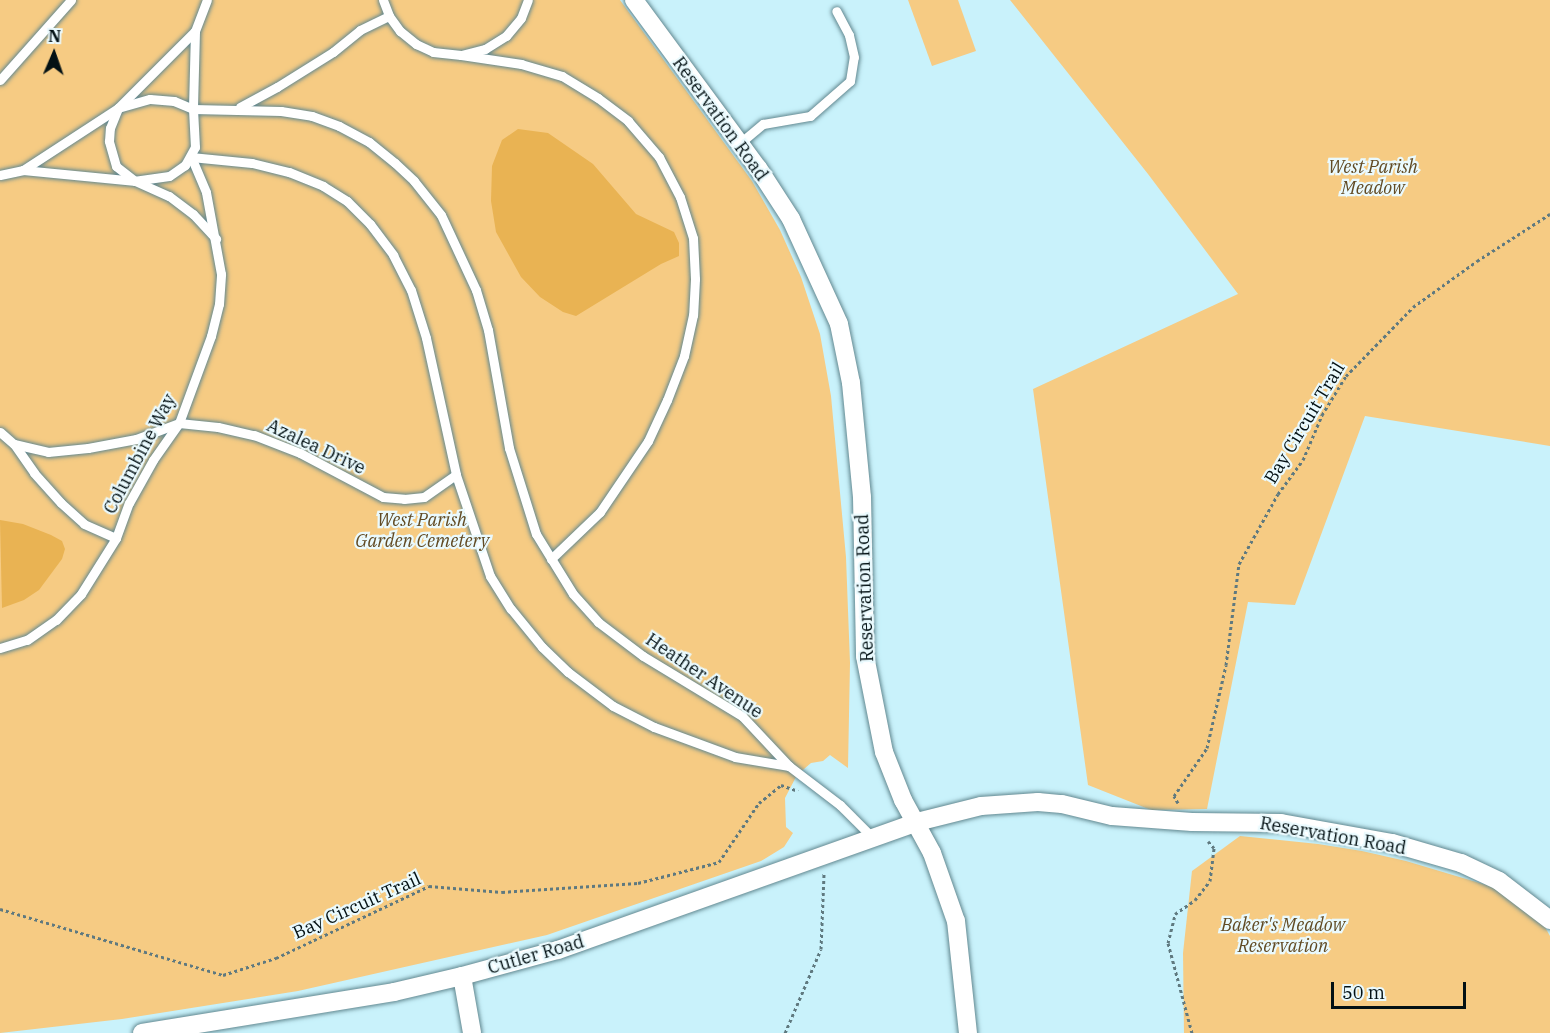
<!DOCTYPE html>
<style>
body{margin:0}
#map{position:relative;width:1550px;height:1033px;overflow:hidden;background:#c9f2fb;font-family:"IBM Plex Serif",serif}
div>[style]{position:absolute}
.green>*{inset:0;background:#f6cb83}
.water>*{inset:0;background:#e9b353}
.path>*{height:3px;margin-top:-1.5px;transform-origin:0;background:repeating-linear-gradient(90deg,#5f797f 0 3px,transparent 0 6px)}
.roads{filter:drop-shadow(0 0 2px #628890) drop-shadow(0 0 2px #628890)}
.service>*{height:9px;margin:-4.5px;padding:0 4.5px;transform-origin:4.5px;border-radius:4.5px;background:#fff}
.minor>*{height:18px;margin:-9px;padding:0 9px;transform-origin:9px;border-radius:9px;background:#fff}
span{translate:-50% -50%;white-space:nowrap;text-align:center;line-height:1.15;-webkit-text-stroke:4.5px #eafafe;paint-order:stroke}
.street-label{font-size:18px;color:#031114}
.park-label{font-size:18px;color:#614a23;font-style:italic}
.north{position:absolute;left:24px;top:24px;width:60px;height:60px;-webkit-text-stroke:4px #eafafe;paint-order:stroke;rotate:2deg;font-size:16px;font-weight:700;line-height:24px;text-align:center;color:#031114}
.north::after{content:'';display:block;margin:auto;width:21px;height:27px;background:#031114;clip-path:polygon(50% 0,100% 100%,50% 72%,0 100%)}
.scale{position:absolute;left:1331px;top:982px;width:135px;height:27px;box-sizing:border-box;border:3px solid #031114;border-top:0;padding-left:8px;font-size:18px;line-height:21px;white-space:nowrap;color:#031114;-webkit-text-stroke:4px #eafafe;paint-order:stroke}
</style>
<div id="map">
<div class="green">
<div style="clip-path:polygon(0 0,620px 0,752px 181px,780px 230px,801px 277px,820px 334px,831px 396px,846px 557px,850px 663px,848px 768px,830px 755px,823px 761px,811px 763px,797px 775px,785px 798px,786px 827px,793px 833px,784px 847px,761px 861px,547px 935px,298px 991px,122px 1019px,0 1033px)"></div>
<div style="clip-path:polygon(908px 0,958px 0,976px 51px,932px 66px)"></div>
<div style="clip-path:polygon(1010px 0,1550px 0,1550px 446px,1365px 416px,1295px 605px,1248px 602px,1207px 809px,1151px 810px,1088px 785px,1033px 389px,1238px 294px,1148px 174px)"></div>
<div style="clip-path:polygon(1240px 836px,1318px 844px,1362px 851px,1406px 861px,1493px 887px,1541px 920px,1550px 936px,1550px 1033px,1184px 1033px,1183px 953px,1192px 871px)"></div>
</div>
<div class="water">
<div style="clip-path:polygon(518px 129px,548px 133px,593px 164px,636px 214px,674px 232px,679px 243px,679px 256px,661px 264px,576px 316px,563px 312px,540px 297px,521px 277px,496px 232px,491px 201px,492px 166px,502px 140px)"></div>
<div style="clip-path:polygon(0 520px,23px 524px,51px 535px,62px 541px,65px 549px,62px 559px,39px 590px,24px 600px,2px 608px)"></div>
</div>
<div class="path">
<div style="left:1178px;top:803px;width:8px;rotate:-120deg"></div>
<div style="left:1174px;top:796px;width:58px;rotate:-55.5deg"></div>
<div style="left:1207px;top:748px;width:85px;rotate:-77.1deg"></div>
<div style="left:1226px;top:665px;width:102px;rotate:-82.7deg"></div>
<div style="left:1239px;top:564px;width:80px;rotate:-60.9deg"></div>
<div style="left:1278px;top:494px;width:42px;rotate:-53.7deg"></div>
<div style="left:1303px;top:460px;width:49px;rotate:-67.1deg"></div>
<div style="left:1322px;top:415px;width:46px;rotate:-58.4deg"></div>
<div style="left:1346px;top:376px;width:96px;rotate:-45.8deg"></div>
<div style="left:1413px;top:307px;width:79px;rotate:-35.7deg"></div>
<div style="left:1477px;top:261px;width:87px;rotate:-32.8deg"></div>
<div style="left:0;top:909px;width:233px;rotate:16.5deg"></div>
<div style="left:223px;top:975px;width:56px;rotate:-17.8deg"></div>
<div style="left:276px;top:958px;width:169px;rotate:-25.2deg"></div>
<div style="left:429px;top:886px;width:73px;rotate:4.7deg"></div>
<div style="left:502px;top:892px;width:136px;rotate:-3.8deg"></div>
<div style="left:638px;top:883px;width:84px;rotate:-14.5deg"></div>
<div style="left:719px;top:862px;width:71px;rotate:-55.9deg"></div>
<div style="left:759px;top:803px;width:28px;rotate:-39deg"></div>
<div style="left:781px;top:785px;width:18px;rotate:19deg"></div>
<div style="left:785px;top:1033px;width:91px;rotate:-66.8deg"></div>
<div style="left:821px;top:949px;width:76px;rotate:-87.7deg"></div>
<div style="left:1192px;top:1033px;width:93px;rotate:-104.9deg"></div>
<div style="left:1168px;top:943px;width:30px;rotate:-76deg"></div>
<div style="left:1175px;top:914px;width:24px;rotate:-35deg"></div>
<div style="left:1195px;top:900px;width:24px;rotate:-52deg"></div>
<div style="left:1210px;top:881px;width:33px;rotate:-83deg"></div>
<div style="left:1214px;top:848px;width:9px;rotate:-131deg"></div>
</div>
<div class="roads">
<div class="service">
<div style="left:383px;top:0;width:17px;rotate:69deg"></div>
<div style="left:389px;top:16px;width:19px;rotate:54deg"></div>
<div style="left:400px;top:31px;width:21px;rotate:39deg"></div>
<div style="left:416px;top:44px;width:19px;rotate:25deg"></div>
<div style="left:433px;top:52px;width:28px;rotate:6deg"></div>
<div style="left:461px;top:55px;width:25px;rotate:-14deg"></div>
<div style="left:485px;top:49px;width:25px;rotate:-32deg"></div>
<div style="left:506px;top:36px;width:23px;rotate:-50deg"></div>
<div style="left:521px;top:18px;width:19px;rotate:-69deg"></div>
<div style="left:195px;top:31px;width:78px;rotate:91.5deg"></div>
<div style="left:193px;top:109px;width:88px;rotate:1.3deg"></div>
<div style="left:281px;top:111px;width:31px;rotate:9deg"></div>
<div style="left:312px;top:116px;width:29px;rotate:20deg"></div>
<div style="left:339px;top:126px;width:34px;rotate:28deg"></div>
<div style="left:369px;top:142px;width:33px;rotate:39deg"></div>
<div style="left:395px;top:163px;width:26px;rotate:43deg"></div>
<div style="left:414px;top:181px;width:43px;rotate:51.5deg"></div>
<div style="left:441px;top:215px;width:83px;rotate:65deg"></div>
<div style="left:476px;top:290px;width:42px;rotate:73.3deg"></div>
<div style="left:488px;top:330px;width:120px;rotate:79.9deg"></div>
<div style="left:509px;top:448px;width:90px;rotate:72.6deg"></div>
<div style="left:536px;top:534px;width:70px;rotate:58.3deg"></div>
<div style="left:573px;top:594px;width:38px;rotate:48deg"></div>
<div style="left:598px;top:622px;width:56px;rotate:37.1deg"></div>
<div style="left:643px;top:656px;width:116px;rotate:31.2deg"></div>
<div style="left:742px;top:716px;width:69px;rotate:46.8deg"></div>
<div style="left:789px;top:766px;width:64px;rotate:37.4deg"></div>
<div style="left:840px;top:805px;width:48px;rotate:45deg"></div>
<div style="left:461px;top:55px;width:61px;rotate:8.5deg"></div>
<div style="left:521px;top:64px;width:43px;rotate:16.3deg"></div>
<div style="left:562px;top:76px;width:42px;rotate:31.4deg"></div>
<div style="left:598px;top:98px;width:38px;rotate:37deg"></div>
<div style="left:628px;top:121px;width:48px;rotate:49.3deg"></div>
<div style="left:659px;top:157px;width:45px;rotate:62.3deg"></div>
<div style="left:680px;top:197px;width:43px;rotate:72.4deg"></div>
<div style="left:693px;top:238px;width:41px;rotate:87.2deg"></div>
<div style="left:695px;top:279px;width:36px;rotate:93deg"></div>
<div style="left:693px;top:315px;width:42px;rotate:102.4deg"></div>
<div style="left:684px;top:356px;width:47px;rotate:111.1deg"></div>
<div style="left:667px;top:400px;width:45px;rotate:114.9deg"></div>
<div style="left:648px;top:441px;width:86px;rotate:124.1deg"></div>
<div style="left:600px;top:512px;width:68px;rotate:136.2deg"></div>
<div style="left:0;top:80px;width:107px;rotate:-48.4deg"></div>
<div style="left:150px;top:99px;width:24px;rotate:5deg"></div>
<div style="left:174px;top:101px;width:21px;rotate:23deg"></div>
<div style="left:193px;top:109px;width:38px;rotate:87deg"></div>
<div style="left:195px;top:147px;width:21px;rotate:119deg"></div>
<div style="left:185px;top:165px;width:19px;rotate:145deg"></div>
<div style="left:169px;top:176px;width:34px;rotate:172deg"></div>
<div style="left:135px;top:181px;width:24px;rotate:-142deg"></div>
<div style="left:116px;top:166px;width:26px;rotate:-106deg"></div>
<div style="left:109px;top:141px;width:13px;rotate:-86deg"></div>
<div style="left:110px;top:128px;width:22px;rotate:-68deg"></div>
<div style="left:118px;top:108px;width:33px;rotate:-16deg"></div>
<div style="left:240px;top:107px;width:42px;rotate:-28.4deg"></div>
<div style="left:277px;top:87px;width:66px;rotate:-32deg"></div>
<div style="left:333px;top:52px;width:35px;rotate:-39deg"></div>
<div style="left:360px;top:30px;width:32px;rotate:-26deg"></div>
<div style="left:740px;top:143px;width:30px;rotate:-40deg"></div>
<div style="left:763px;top:124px;width:48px;rotate:-9.7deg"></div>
<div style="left:810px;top:116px;width:53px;rotate:-41.2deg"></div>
<div style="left:850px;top:81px;width:24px;rotate:-81deg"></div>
<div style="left:854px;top:57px;width:23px;rotate:-103deg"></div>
<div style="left:849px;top:35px;width:27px;rotate:-118deg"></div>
<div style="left:23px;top:170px;width:113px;rotate:5.6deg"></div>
<div style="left:135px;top:181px;width:37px;rotate:24deg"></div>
<div style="left:169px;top:196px;width:30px;rotate:37deg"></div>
<div style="left:193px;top:214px;width:34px;rotate:47deg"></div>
<div style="left:0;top:175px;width:24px;rotate:-12deg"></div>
<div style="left:23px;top:170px;width:113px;rotate:-33.1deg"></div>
<div style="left:118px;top:108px;width:109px;rotate:-45deg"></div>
<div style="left:195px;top:31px;width:33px;rotate:-69deg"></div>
<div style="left:0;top:432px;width:18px;rotate:41deg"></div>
<div style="left:14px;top:444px;width:35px;rotate:55deg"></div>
<div style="left:34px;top:473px;width:40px;rotate:48deg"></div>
<div style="left:61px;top:503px;width:31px;rotate:42deg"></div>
<div style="left:84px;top:524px;width:35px;rotate:24deg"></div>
<div style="left:14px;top:444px;width:35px;rotate:13deg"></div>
<div style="left:48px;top:452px;width:40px;rotate:-5.7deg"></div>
<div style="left:88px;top:448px;width:49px;rotate:-10.6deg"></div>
<div style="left:136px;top:439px;width:46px;rotate:-20.4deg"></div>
<div style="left:179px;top:423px;width:39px;rotate:6deg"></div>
<div style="left:218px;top:427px;width:37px;rotate:13deg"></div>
<div style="left:254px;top:435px;width:49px;rotate:21.4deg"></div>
<div style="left:300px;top:453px;width:94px;rotate:27.9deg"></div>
<div style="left:383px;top:497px;width:21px;rotate:5deg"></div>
<div style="left:404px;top:499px;width:20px;rotate:-6deg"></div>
<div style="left:424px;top:497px;width:39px;rotate:-35deg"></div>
<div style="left:0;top:648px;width:28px;rotate:-17deg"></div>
<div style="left:27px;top:640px;width:35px;rotate:-35deg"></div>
<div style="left:56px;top:620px;width:36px;rotate:-46deg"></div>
<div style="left:81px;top:594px;width:66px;rotate:-58deg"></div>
<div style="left:116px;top:538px;width:37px;rotate:-70deg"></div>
<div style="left:129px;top:503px;width:49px;rotate:-60.8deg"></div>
<div style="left:153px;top:460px;width:45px;rotate:-54.9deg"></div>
<div style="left:179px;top:423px;width:93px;rotate:-69.8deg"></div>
<div style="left:211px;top:336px;width:33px;rotate:-76deg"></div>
<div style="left:219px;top:304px;width:30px;rotate:-86deg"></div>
<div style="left:221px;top:274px;width:83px;rotate:-100.4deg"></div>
<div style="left:206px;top:192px;width:38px;rotate:-113deg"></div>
<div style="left:191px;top:157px;width:61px;rotate:5.6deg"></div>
<div style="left:252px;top:163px;width:38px;rotate:14deg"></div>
<div style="left:289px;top:172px;width:37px;rotate:22deg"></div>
<div style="left:323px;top:186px;width:28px;rotate:32deg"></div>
<div style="left:347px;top:201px;width:33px;rotate:45deg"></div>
<div style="left:370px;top:224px;width:39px;rotate:53deg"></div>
<div style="left:393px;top:255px;width:39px;rotate:63deg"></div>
<div style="left:411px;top:290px;width:50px;rotate:72.6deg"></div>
<div style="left:426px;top:338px;width:140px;rotate:77.6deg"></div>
<div style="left:456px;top:475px;width:107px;rotate:71.4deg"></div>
<div style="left:490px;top:576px;width:39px;rotate:58deg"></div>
<div style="left:511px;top:609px;width:49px;rotate:50.8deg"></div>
<div style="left:542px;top:647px;width:36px;rotate:44deg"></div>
<div style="left:568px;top:672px;width:56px;rotate:37.1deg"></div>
<div style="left:613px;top:706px;width:46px;rotate:27.1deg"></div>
<div style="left:654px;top:727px;width:86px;rotate:20.3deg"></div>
<div style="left:735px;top:757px;width:55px;rotate:9.5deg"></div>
</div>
<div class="minor">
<div style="left:634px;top:0;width:209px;rotate:53.6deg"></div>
<div style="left:758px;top:168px;width:61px;rotate:57.1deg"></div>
<div style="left:791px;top:219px;width:115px;rotate:65.4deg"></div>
<div style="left:839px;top:324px;width:60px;rotate:78.5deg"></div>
<div style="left:851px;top:383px;width:115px;rotate:84.5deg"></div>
<div style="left:862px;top:497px;width:159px;rotate:88.9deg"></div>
<div style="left:865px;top:656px;width:98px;rotate:78.8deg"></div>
<div style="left:884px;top:752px;width:52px;rotate:68.4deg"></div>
<div style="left:903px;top:800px;width:60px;rotate:61.3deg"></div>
<div style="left:932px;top:853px;width:72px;rotate:70.6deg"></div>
<div style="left:956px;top:921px;width:113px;rotate:83.9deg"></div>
<div style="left:462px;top:976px;width:58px;rotate:80deg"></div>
<div style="left:142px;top:1033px;width:255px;rotate:-9.2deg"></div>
<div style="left:394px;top:992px;width:70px;rotate:-13.2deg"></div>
<div style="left:462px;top:976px;width:99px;rotate:-15.2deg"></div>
<div style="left:558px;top:950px;width:381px;rotate:-19.6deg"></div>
<div style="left:917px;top:822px;width:66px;rotate:-14deg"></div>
<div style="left:981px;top:806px;width:57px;rotate:-4deg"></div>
<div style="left:1038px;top:802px;width:24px;rotate:5deg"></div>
<div style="left:1062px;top:804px;width:51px;rotate:13.5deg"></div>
<div style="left:1112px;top:816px;width:80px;rotate:4.3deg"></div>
<div style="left:1192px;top:822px;width:89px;rotate:0.6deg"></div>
<div style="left:1281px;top:823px;width:113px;rotate:10.2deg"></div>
<div style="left:1392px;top:843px;width:72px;rotate:16.2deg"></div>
<div style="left:1461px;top:863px;width:42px;rotate:25.3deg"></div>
<div style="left:1499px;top:881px;width:64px;rotate:37.4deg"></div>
</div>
</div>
<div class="street-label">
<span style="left:720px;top:119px;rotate:54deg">Reservation Road</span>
<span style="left:1305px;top:423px;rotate:-59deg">Bay Circuit Trail</span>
<span style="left:316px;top:447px;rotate:25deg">Azalea Drive</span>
<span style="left:140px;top:454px;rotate:-62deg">Columbine Way</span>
<span style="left:865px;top:588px;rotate:-92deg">Reservation Road</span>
<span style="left:704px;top:676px;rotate:34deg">Heather Avenue</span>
<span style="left:1333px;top:836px;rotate:10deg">Reservation Road</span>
<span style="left:357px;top:906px;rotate:-24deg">Bay Circuit Trail</span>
<span style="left:536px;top:955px;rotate:-16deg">Cutler Road</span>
</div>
<div class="park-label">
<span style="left:1373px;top:178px">West Parish<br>Meadow</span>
<span style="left:422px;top:531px">West Parish<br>Garden Cemetery</span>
<span style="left:1283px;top:936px">Baker's Meadow<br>Reservation</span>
</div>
<div class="north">N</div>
<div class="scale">50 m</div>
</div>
